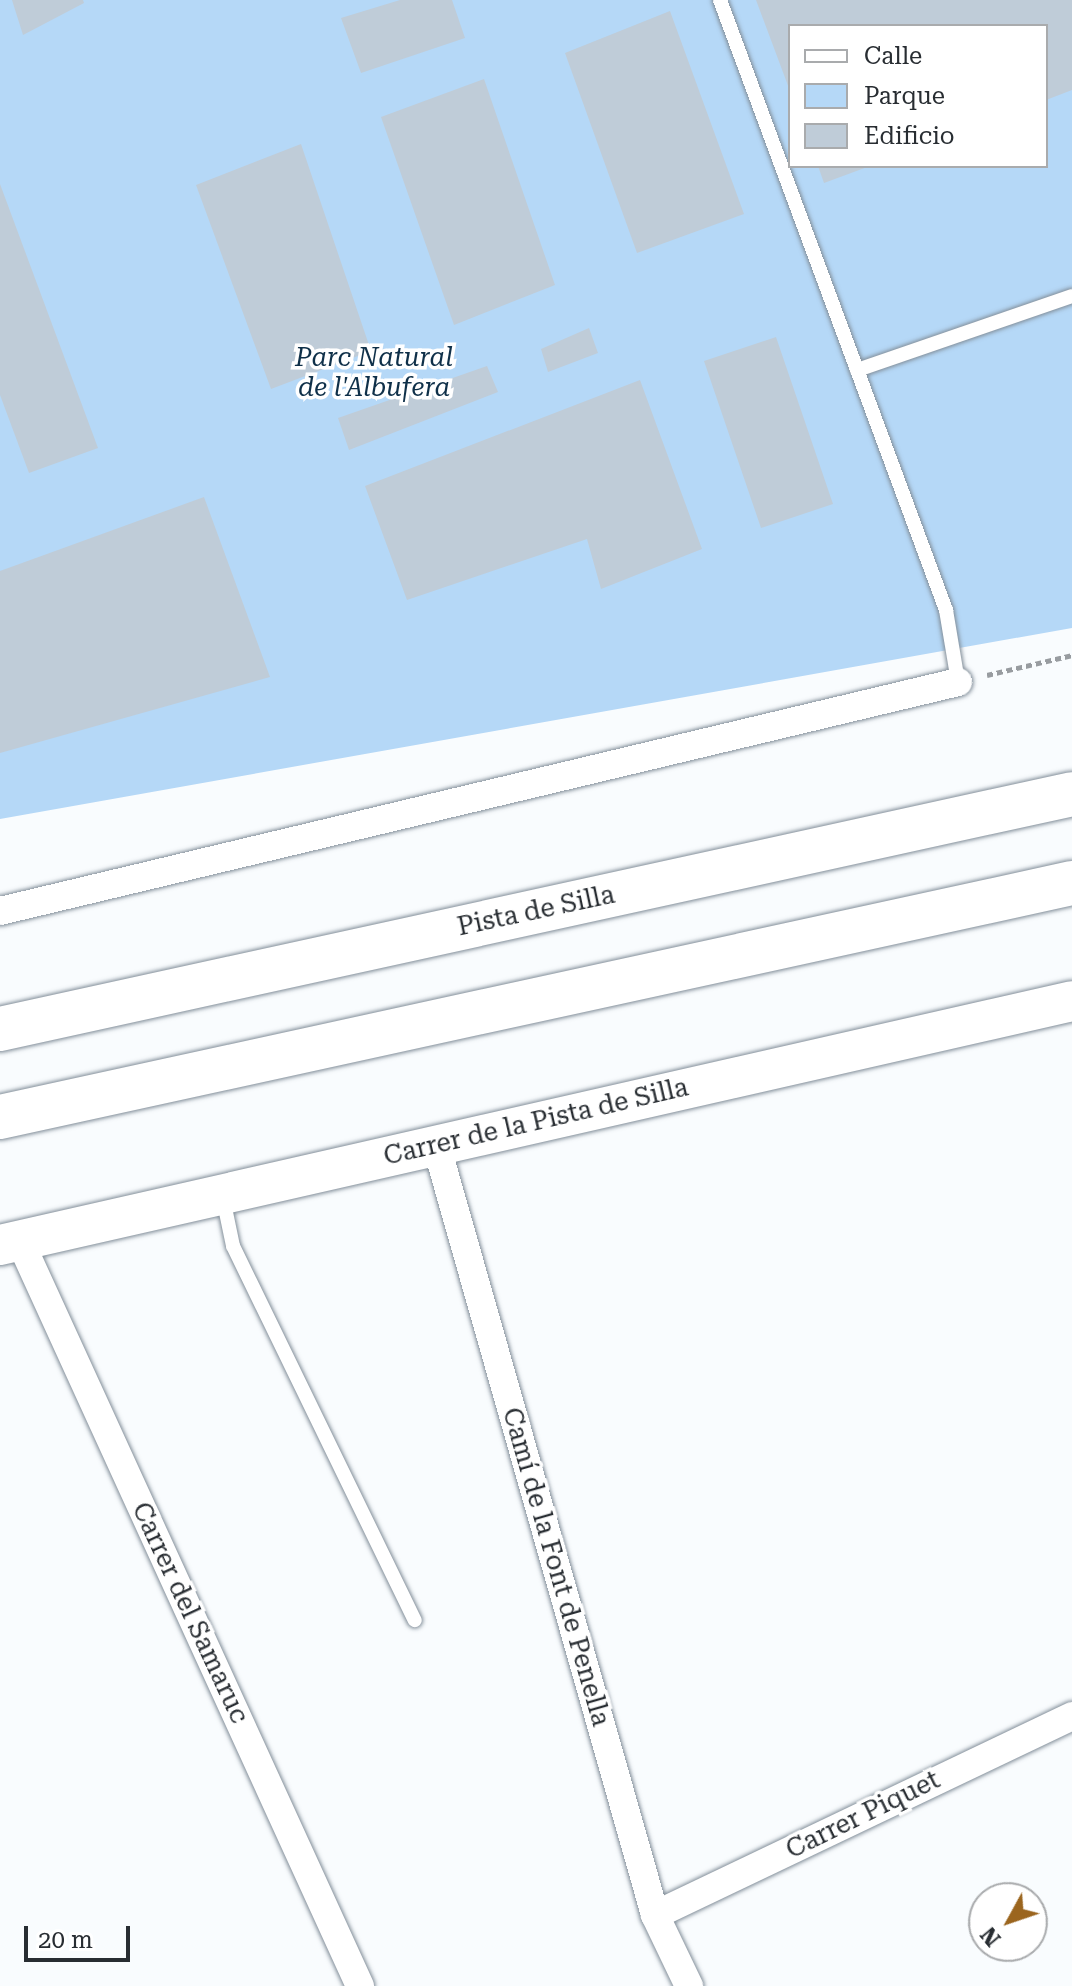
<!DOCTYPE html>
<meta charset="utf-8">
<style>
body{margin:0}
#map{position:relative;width:1072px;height:1986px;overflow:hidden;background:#f9fcfe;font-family:"Roboto Serif",serif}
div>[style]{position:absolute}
.green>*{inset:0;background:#b5d8f7}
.building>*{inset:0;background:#bfccd8}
.path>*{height:5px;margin-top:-2.5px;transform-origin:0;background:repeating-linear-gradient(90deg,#989ca0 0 6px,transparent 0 10px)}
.roads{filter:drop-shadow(0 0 2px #838f9a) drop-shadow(0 0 2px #838f9a)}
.lane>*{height:14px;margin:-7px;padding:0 7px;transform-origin:7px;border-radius:7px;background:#fff}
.street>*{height:28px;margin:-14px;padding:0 14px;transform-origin:14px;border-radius:14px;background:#fff}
.secondary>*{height:40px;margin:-20px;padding:0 20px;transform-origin:20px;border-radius:20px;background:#fff}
.highway>*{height:44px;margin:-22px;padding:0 22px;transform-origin:22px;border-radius:22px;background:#fff}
span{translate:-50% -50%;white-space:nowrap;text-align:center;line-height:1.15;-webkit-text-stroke:7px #fff;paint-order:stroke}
.park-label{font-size:26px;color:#0f3049;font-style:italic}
.street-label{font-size:26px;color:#282d32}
.legend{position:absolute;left:788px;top:24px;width:260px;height:144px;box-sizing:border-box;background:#fff;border:2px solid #a9abad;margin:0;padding:10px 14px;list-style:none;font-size:24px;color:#282d32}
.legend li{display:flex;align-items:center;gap:16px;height:40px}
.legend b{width:40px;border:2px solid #a9abad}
.north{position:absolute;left:968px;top:1882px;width:80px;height:80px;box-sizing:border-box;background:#fff;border:2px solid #a9abad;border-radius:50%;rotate:230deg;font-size:22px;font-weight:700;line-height:32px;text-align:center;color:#282d32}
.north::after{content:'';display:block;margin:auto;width:28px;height:36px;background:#9b651e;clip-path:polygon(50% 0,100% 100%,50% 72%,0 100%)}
.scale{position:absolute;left:24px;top:1926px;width:106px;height:36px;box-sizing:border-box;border:4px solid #282d32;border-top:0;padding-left:10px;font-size:24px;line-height:28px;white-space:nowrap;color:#282d32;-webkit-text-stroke:6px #fff;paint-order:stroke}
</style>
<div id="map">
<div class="green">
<div style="clip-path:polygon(evenodd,0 0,1072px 0,1072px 628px,0 819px,0 0,790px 26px,1046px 26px,1046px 166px,790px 166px,790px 26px)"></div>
</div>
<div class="building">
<div style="clip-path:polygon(12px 0,83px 0,84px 3px,23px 35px)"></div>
<div style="clip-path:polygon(400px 0,452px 0,465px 38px,361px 73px,341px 18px)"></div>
<div style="clip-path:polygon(756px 0,1072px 0,1072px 90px,1046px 100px,1046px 26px,790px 26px,790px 91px)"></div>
<div style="clip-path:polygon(670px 11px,744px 214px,637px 253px,565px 53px)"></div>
<div style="clip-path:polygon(484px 79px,555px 285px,454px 325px,381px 117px)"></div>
<div style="clip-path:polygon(301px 144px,371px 351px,271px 389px,196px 185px)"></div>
<div style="clip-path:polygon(818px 166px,870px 166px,824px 183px)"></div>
<div style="clip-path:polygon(0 184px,98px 448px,29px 473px,0 395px)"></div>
<div style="clip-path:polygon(589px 328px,598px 353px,548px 372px,541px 349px)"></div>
<div style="clip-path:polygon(776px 337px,833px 504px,761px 528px,704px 361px)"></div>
<div style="clip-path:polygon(487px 366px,498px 392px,349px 450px,338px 418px)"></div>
<div style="clip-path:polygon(640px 380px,702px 549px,601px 589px,587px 539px,407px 600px,365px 486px)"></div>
<div style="clip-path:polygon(204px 497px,270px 677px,0 753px,0 571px)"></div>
</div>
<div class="path">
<div style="left:987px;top:675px;width:87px;rotate:-13.2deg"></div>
</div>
<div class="roads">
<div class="lane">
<div style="left:720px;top:0;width:651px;rotate:69.67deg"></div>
<div style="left:946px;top:610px;width:73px;rotate:80.5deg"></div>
<div style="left:857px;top:370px;width:227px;rotate:-19deg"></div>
<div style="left:223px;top:1198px;width:49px;rotate:78.2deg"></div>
<div style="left:233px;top:1246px;width:416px;rotate:64.1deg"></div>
</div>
<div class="street">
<div style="left:0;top:911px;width:985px;rotate:-13.44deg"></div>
<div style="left:436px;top:1144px;width:801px;rotate:74.14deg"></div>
<div style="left:655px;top:1915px;width:79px;rotate:64.4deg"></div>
<div style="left:20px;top:1241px;width:819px;rotate:65.47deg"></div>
<div style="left:655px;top:1915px;width:462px;rotate:-25.5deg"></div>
</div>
<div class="secondary">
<div style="left:0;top:1245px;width:1099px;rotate:-12.82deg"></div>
</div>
<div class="highway">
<div style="left:0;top:1029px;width:1097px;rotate:-12.36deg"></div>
<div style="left:0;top:1117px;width:1097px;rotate:-12.31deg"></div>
</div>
</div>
<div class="park-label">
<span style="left:374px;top:373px">Parc Natural<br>de l'Albufera</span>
</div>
<div class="street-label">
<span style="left:536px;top:911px;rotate:-12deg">Pista de Silla</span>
<span style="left:536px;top:1122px;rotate:-13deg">Carrer de la Pista de Silla</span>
<span style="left:556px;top:1567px;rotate:74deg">Camí de la Font de Penella</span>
<span style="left:190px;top:1613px;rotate:65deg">Carrer del Samaruc</span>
<span style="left:863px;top:1815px;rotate:-26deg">Carrer Piquet</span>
</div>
<ul class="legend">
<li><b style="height:10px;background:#fff"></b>Calle</li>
<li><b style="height:22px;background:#b5d8f7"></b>Parque</li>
<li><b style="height:22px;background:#bfccd8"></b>Edificio</li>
</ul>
<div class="north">N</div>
<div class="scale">20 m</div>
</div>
